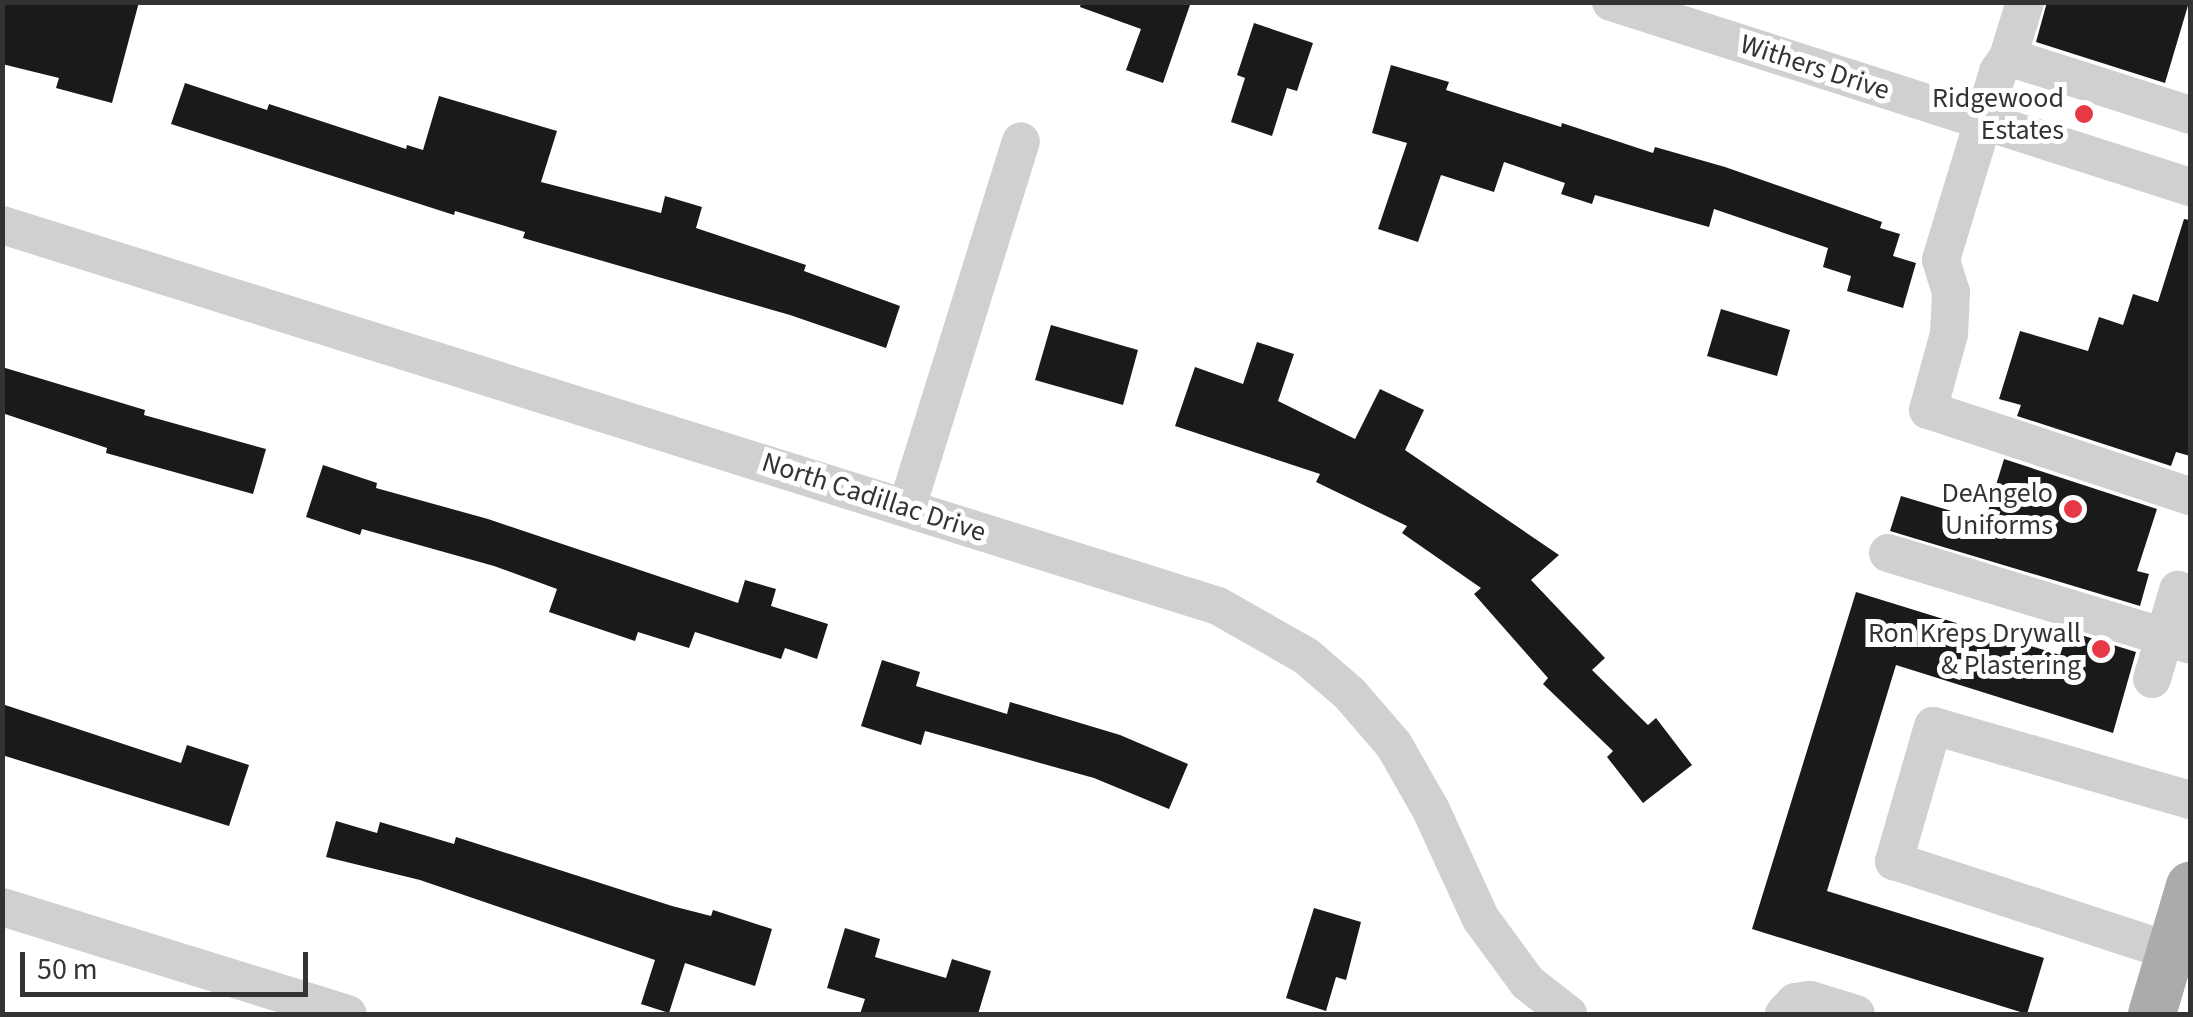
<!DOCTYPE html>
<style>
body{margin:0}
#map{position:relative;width:2193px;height:1017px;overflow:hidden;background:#fff;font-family:"Source Sans 3",sans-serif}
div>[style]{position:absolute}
.building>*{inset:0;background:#1a1a1a}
.minor>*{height:38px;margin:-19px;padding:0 19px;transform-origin:19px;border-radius:19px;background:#d0d0d0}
.major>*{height:48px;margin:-24px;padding:0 24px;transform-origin:24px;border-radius:24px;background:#ababab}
.dots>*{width:28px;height:28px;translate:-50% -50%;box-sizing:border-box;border:5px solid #fff;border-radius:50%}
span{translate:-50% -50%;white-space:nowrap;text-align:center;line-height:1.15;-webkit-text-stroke:10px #fff;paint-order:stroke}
.street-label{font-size:28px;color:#333}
.poi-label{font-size:28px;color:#333}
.right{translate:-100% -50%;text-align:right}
.frame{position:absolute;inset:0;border:5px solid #333;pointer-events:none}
.scale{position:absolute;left:20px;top:952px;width:288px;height:45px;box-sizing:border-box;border:5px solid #333;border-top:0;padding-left:12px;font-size:30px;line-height:35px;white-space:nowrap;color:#333;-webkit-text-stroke:8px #fff;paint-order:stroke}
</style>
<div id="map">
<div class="building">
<div style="clip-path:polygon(2px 2px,139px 2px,112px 103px,56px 88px,59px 78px,2px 64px)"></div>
<div style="clip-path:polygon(1081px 2px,1191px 2px,1163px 83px,1126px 70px,1141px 29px,1080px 7px)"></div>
<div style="clip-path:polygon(2047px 2px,2189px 2px,2165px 83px,2036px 42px)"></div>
<div style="clip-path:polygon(1254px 23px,1313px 43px,1297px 91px,1287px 88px,1272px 136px,1231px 122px,1245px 78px,1237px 75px)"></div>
<div style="clip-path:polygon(1391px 65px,1449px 82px,1446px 90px,1561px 127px,1562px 123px,1653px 153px,1655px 147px,1725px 167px,1882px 222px,1880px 228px,1900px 234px,1893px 256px,1916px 263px,1903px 308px,1847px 291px,1851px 276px,1823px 267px,1828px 248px,1714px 209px,1709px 227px,1595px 195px,1592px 204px,1561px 194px,1565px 183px,1504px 162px,1494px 192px,1441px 175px,1418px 242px,1378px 229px,1407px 143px,1372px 133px)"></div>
<div style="clip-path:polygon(185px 83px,267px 110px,269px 104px,406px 149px,407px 145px,423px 150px,439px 96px,557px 131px,541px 182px,661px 213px,665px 196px,702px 207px,696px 228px,806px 265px,804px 271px,900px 306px,886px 348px,790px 315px,523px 238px,525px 232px,455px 211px,454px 215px,171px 124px)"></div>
<div style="clip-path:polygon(2184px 219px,2190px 220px,2190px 456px,2176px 452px,2171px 466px,2017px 416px,2021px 405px,1999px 399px,2020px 331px,2088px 351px,2099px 317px,2123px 325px,2133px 294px,2158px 302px)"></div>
<div style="clip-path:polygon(1721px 309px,1790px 330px,1777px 376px,1707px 356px)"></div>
<div style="clip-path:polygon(1051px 325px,1138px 350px,1123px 405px,1035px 380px)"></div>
<div style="clip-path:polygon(1257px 342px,1294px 354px,1278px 401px,1355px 439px,1380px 389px,1424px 410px,1405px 450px,1559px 555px,1531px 580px,1605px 658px,1592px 670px,1648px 725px,1656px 718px,1692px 765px,1643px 803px,1607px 757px,1613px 751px,1543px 684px,1548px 678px,1474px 594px,1481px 588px,1402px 533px,1407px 526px,1316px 482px,1320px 474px,1175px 426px,1195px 367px,1243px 384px)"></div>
<div style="clip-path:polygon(2px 367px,145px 410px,144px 415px,266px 449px,253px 494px,106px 453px,107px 448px,2px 413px)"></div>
<div style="clip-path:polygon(2004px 459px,2157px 509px,2137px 571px,2149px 574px,2140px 606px,1890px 531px,1901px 496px,1985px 521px)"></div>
<div style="clip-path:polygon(323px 465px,377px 483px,376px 488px,488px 519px,738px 603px,745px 580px,776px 589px,771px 606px,828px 624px,817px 659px,785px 648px,781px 659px,695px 632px,689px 648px,638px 632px,635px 641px,549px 612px,557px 589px,494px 566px,362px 529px,360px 535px,306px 517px)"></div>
<div style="clip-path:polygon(1856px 592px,2060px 655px,2068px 631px,2136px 652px,2113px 733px,1896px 665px,1827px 891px,2044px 958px,2027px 1014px,1752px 929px)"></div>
<div style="clip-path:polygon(882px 660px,920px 672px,916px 686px,1007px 714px,1010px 702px,1120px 735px,1188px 764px,1169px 809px,1094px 778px,925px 731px,921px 745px,861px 726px)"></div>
<div style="clip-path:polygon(2px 704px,181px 763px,187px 745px,249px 765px,229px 826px,2px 755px)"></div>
<div style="clip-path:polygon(336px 821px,377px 833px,380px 822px,454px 844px,456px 837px,672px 906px,711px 916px,713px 910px,772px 929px,755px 986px,685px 963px,669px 1013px,641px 1004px,655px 960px,420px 880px,326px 857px)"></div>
<div style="clip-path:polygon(1314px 908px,1361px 922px,1346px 980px,1336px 977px,1326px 1011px,1286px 998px)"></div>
<div style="clip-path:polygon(845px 928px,880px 939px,875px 957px,946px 978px,952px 959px,991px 971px,978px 1014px,860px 1014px,865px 999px,827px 988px)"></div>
</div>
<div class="minor">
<div style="left:1611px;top:2px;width:608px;rotate:17.72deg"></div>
<div style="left:2008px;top:57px;width:58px;rotate:-72.8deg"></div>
<div style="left:2190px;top:115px;width:191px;rotate:-162.3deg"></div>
<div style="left:2008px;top:57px;width:18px;rotate:124deg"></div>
<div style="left:1998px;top:72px;width:196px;rotate:106.9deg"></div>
<div style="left:1941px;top:260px;width:34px;rotate:73deg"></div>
<div style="left:1951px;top:292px;width:42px;rotate:92.7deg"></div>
<div style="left:1949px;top:334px;width:79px;rotate:105.4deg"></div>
<div style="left:1928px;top:410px;width:276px;rotate:18.2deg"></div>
<div style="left:2px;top:225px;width:1274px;rotate:17.4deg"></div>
<div style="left:1218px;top:606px;width:101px;rotate:29.6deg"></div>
<div style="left:1306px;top:656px;width:58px;rotate:40.8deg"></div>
<div style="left:1350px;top:694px;width:67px;rotate:49.2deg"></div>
<div style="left:1394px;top:745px;width:75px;rotate:60.4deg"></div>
<div style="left:1431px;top:810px;width:120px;rotate:65.4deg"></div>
<div style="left:1481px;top:919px;width:79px;rotate:53.7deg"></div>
<div style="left:1528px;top:983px;width:51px;rotate:37.8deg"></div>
<div style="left:907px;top:507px;width:383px;rotate:-72.7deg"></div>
<div style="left:1888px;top:553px;width:316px;rotate:16.9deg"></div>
<div style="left:2152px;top:679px;width:93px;rotate:-73.7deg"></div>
<div style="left:2190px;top:800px;width:267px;rotate:-163.9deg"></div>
<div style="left:1933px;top:726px;width:141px;rotate:106.1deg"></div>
<div style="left:1894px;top:861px;width:311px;rotate:18.1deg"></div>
<div style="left:2px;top:907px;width:362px;rotate:17.2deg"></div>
<div style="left:1784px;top:1014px;width:16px;rotate:-47deg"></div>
<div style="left:1795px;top:1002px;width:15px;rotate:-8deg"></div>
<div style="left:1810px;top:1000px;width:48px;rotate:16.9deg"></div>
</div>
<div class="major">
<div style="left:2152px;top:1014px;width:134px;rotate:-73.5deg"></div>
</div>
<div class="dots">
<div style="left:2084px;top:114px;background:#e63946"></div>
<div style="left:2073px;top:509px;background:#e63946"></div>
<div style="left:2101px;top:649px;background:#e63946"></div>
</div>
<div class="street-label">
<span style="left:1815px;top:67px;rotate:18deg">Withers Drive</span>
<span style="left:874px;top:497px;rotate:18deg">North Cadillac Drive</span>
</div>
<div class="poi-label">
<span class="right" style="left:2064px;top:114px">Ridgewood<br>Estates</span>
<span class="right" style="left:2053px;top:509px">DeAngelo<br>Uniforms</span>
<span class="right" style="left:2081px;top:649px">Ron Kreps Drywall<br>&amp; Plastering</span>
</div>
<div class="frame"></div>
<div class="scale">50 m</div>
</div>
